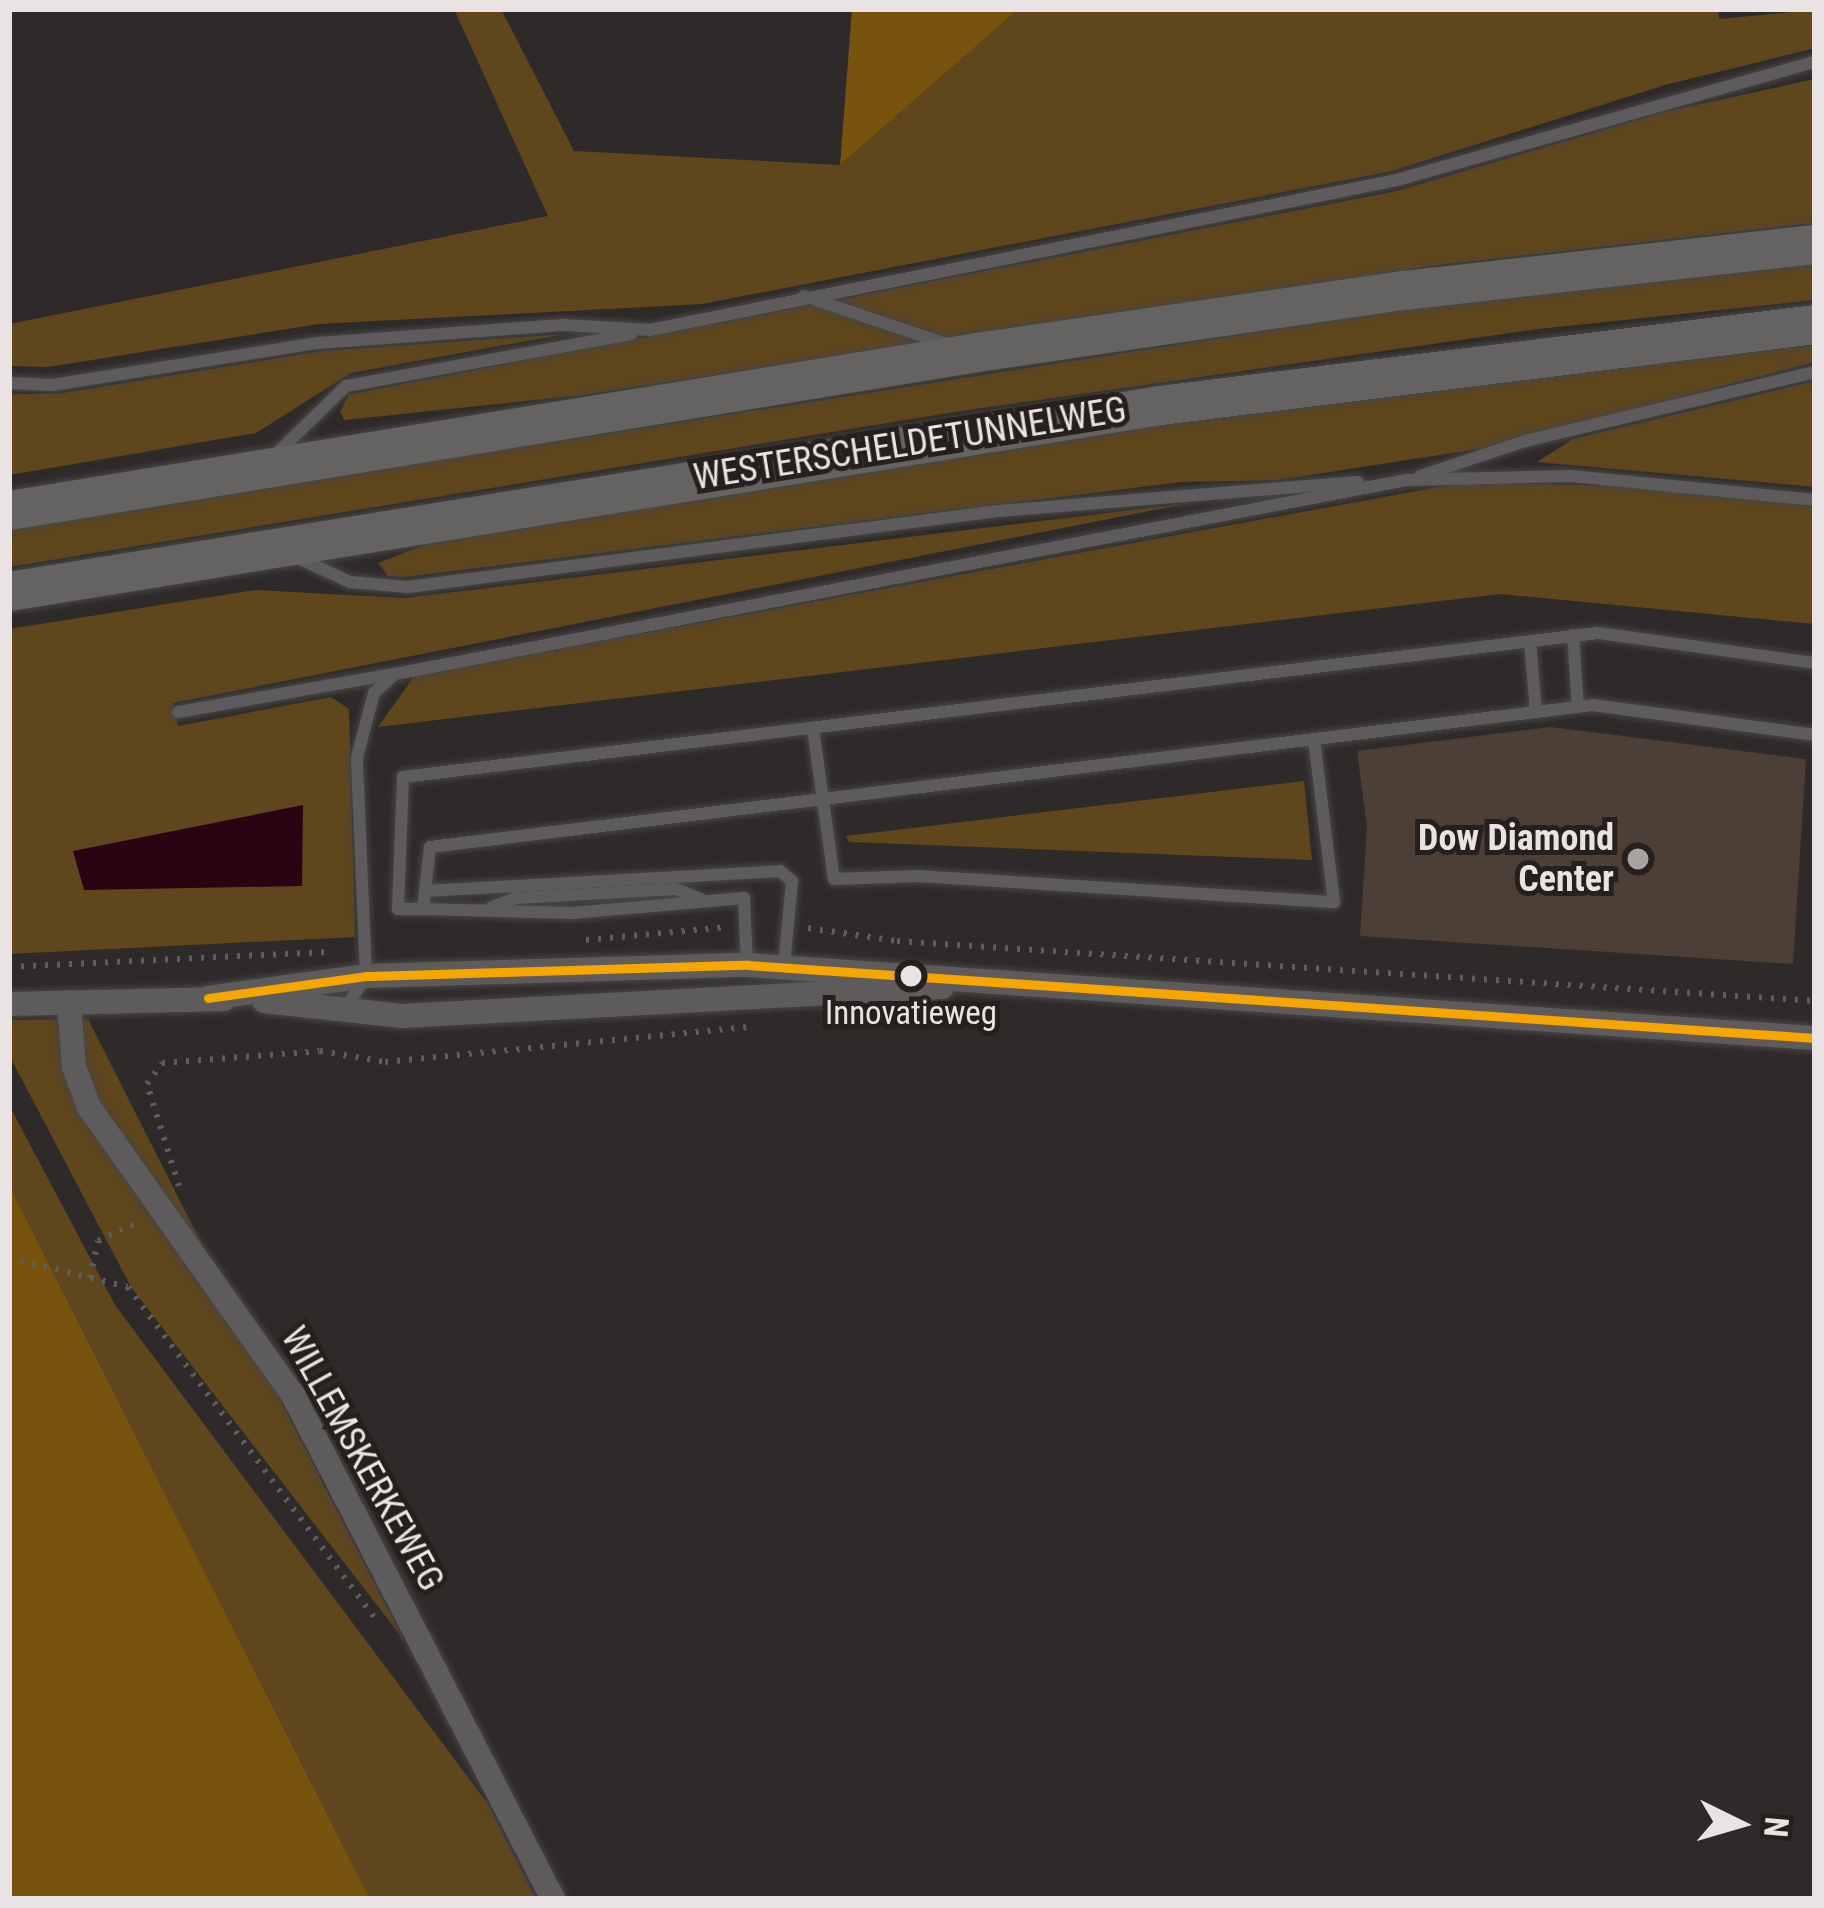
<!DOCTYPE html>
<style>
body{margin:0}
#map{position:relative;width:1824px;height:1908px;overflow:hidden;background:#2e2a29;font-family:"Roboto Condensed",sans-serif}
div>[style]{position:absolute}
.green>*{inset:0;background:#60461d}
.forest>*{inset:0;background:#77530e}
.water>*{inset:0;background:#290412}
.building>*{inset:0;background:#4c3f35}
.path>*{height:6px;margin-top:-3px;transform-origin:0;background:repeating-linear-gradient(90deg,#5e5c5c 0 3px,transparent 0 12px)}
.roads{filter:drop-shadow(0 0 3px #474544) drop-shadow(0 0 3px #474544)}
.service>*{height:12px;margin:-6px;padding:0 6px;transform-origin:6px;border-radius:6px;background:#5d5b5b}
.minor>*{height:24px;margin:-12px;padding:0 12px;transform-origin:12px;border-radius:12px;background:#5d5b5b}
.trunk>*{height:39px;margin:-19.5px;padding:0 19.5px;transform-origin:19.5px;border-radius:19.5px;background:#656262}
.bus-1>*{height:9px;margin:-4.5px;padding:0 4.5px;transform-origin:4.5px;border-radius:4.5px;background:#f7a600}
.dots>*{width:33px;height:33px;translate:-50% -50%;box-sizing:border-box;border:6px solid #26201d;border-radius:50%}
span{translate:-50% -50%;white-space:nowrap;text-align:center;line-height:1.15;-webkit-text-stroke:10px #26201d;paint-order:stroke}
.bus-label{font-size:33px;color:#e9e4e3}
.street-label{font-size:36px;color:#e9e4e3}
.poi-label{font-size:36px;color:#e9e4e3;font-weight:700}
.right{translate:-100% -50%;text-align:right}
.frame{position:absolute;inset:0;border:12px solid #e9e4e3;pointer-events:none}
.north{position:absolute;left:1680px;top:1764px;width:120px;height:120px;-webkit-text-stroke:9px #26201d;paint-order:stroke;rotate:95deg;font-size:33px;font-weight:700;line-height:48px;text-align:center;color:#e9e4e3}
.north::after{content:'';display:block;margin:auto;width:42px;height:54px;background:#e9e4e3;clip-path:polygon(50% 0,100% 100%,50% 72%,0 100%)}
</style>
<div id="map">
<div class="green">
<div style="clip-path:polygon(454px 9px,501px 9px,574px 151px,840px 165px,1019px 9px,1718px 9px,1719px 19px,1815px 10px,1815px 48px,1665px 85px,1392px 171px,702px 304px,319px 324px,48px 367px,9px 366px,9px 324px,548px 216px)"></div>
<div style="clip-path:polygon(1815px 79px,1815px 223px,1438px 265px,583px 395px,344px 420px,340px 411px,349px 395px,377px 389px,1397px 191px,1664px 112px)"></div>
<div style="clip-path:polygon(1815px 261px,1815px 300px,1538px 329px,961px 411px,9px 567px,9px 527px,1443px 303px)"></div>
<div style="clip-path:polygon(565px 334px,351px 373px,256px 433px,9px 475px,9px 394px,57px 394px,322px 351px)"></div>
<div style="clip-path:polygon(1815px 346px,1815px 362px,1485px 448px,1278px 480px,1182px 482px,404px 577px,388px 576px,378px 563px,465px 529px,1543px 364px)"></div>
<div style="clip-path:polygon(1815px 381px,1815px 487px,1537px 462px,1573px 439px)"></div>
<div style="clip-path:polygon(1460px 483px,1636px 486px,1815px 507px,1815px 624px,1500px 594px,378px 727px,415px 675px)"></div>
<div style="clip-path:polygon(1190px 503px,173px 703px,178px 726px,331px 697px,349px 709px,355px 937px,9px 954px,9px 629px,255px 590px,405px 598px)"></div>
<div style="clip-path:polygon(1304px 781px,1312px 860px,849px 842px,846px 836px)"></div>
<div style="clip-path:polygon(88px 1019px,322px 1482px,404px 1640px,131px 1287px,9px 1055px,9px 1020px)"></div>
<div style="clip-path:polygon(9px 1105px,115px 1305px,488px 1804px,536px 1899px,370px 1899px,9px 1185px)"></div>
</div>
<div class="forest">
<div style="clip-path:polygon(852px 9px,1019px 9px,840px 165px)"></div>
<div style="clip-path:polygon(9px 1185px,370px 1899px,9px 1899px)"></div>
</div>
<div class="water">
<div style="clip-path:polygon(303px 805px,302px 886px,84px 890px,73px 851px)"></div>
</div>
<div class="building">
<div style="clip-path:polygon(1551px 727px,1806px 759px,1793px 964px,1360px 936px,1367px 827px,1357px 751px)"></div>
</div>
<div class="path">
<div style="left:808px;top:928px;width:90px;rotate:8.3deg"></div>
<div style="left:897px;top:941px;width:920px;rotate:3.74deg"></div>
<div style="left:586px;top:940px;width:143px;rotate:-5.2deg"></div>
<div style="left:9px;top:967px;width:318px;rotate:-2.7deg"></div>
<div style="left:179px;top:1186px;width:107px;rotate:-107.4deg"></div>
<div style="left:147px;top:1084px;width:26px;rotate:-54deg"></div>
<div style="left:162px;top:1063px;width:158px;rotate:-4.3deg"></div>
<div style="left:320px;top:1051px;width:66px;rotate:9.6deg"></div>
<div style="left:385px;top:1062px;width:367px;rotate:-5.5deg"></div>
<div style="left:9px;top:1258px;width:122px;rotate:13.7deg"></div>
<div style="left:128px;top:1287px;width:420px;rotate:53.3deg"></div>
<div style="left:90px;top:1278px;width:38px;rotate:-78deg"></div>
<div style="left:98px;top:1241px;width:44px;rotate:-25.4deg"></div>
</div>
<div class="roads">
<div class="service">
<div style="left:804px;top:296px;width:148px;rotate:18.6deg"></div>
<div style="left:9px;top:383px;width:43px;rotate:2.7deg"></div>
<div style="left:52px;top:385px;width:269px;rotate:-9deg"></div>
<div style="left:318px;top:343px;width:248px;rotate:-4.2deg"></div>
<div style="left:565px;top:325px;width:85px;rotate:3.4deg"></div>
<div style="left:650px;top:330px;width:762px;rotate:-11.35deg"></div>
<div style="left:1397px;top:180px;width:434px;rotate:-15.8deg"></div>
<div style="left:276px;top:454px;width:98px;rotate:-44.2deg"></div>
<div style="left:346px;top:386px;width:290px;rotate:-10.3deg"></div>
<div style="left:1420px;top:476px;width:111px;rotate:-18.4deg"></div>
<div style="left:1525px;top:441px;width:298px;rotate:-13.4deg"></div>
<div style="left:298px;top:558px;width:57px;rotate:24.8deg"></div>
<div style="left:350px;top:582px;width:58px;rotate:4.9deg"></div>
<div style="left:408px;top:587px;width:595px;rotate:-7.34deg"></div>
<div style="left:998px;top:511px;width:361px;rotate:-4.6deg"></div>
<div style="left:1573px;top:635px;width:71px;rotate:86deg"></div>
<div style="left:1530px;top:641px;width:71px;rotate:85.2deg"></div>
<div style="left:1815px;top:663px;width:219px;rotate:-172.1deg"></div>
<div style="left:1598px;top:633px;width:1204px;rotate:173.13deg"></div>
<div style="left:403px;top:777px;width:132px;rotate:92.2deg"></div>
<div style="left:398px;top:909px;width:25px"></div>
<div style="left:423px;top:909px;width:62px;rotate:-83.6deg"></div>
<div style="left:430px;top:847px;width:1172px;rotate:-6.96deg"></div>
<div style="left:1593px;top:705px;width:224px;rotate:7.7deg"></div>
<div style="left:178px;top:712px;width:219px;rotate:-10deg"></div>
<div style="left:813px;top:728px;width:152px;rotate:82.1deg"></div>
<div style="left:834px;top:879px;width:84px;rotate:-2deg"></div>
<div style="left:918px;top:876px;width:417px;rotate:3.6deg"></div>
<div style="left:1334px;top:902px;width:164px;rotate:-97deg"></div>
<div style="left:425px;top:891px;width:356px;rotate:-3.2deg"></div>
<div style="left:780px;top:871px;width:16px;rotate:40deg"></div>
<div style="left:792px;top:881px;width:85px;rotate:95.4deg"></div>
<div style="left:492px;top:907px;width:25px;rotate:-21deg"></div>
<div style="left:515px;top:898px;width:161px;rotate:-3.2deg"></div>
<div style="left:676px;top:889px;width:27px;rotate:22deg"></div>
<div style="left:423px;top:909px;width:149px;rotate:1.5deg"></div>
<div style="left:572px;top:913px;width:173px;rotate:-5deg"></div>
<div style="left:744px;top:898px;width:67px;rotate:87.4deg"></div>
<div style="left:346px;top:1008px;width:38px;rotate:-58deg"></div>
<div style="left:366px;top:976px;width:219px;rotate:-92.4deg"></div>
<div style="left:357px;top:757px;width:66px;rotate:-75.1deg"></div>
<div style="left:374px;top:693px;width:28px;rotate:-42deg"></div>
<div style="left:395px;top:674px;width:1029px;rotate:-10.86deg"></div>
<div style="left:1406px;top:480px;width:165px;rotate:-1.4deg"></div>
<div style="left:1571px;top:476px;width:245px;rotate:5.6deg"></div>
</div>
<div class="minor">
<div style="left:208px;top:998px;width:160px;rotate:-7.9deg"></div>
<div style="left:366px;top:976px;width:381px;rotate:-1.7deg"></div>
<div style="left:747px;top:965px;width:1070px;rotate:3.91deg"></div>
<div style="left:264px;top:1001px;width:139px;rotate:6.2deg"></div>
<div style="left:402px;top:1016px;width:541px;rotate:-3.07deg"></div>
<div style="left:69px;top:1002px;width:65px;rotate:85.6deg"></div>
<div style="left:74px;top:1067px;width:43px;rotate:69.4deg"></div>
<div style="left:89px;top:1107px;width:353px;rotate:54.7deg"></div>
<div style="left:293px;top:1395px;width:567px;rotate:62.71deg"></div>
<div style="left:9px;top:1004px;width:215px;rotate:-1.3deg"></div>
</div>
<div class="trunk">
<div style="left:9px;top:510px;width:981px;rotate:-9.27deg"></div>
<div style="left:977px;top:352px;width:431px;rotate:-8.3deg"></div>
<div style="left:1404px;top:290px;width:414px;rotate:-6.4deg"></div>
<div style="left:9px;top:591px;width:1166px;rotate:-9.18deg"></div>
<div style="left:1160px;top:405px;width:660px;rotate:-7.05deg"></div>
</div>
</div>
<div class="bus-1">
<div style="left:208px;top:998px;width:160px;rotate:-7.9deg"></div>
<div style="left:366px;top:976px;width:381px;rotate:-1.7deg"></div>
<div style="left:747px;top:965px;width:1070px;rotate:3.91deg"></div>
</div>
<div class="dots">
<div style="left:1638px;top:859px;background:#a8a3a2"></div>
<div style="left:911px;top:976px;background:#e9e4e3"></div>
</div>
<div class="bus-label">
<span style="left:911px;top:1013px">Innovatieweg</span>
</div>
<div class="street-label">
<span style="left:910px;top:444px;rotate:-9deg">WESTERSCHELDETUNNELWEG</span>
<span style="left:362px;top:1459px;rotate:61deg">WILLEMSKERKEWEG</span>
</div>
<div class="poi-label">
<span class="right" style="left:1614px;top:859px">Dow Diamond<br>Center</span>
</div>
<div class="frame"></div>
<div class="north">N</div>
</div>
